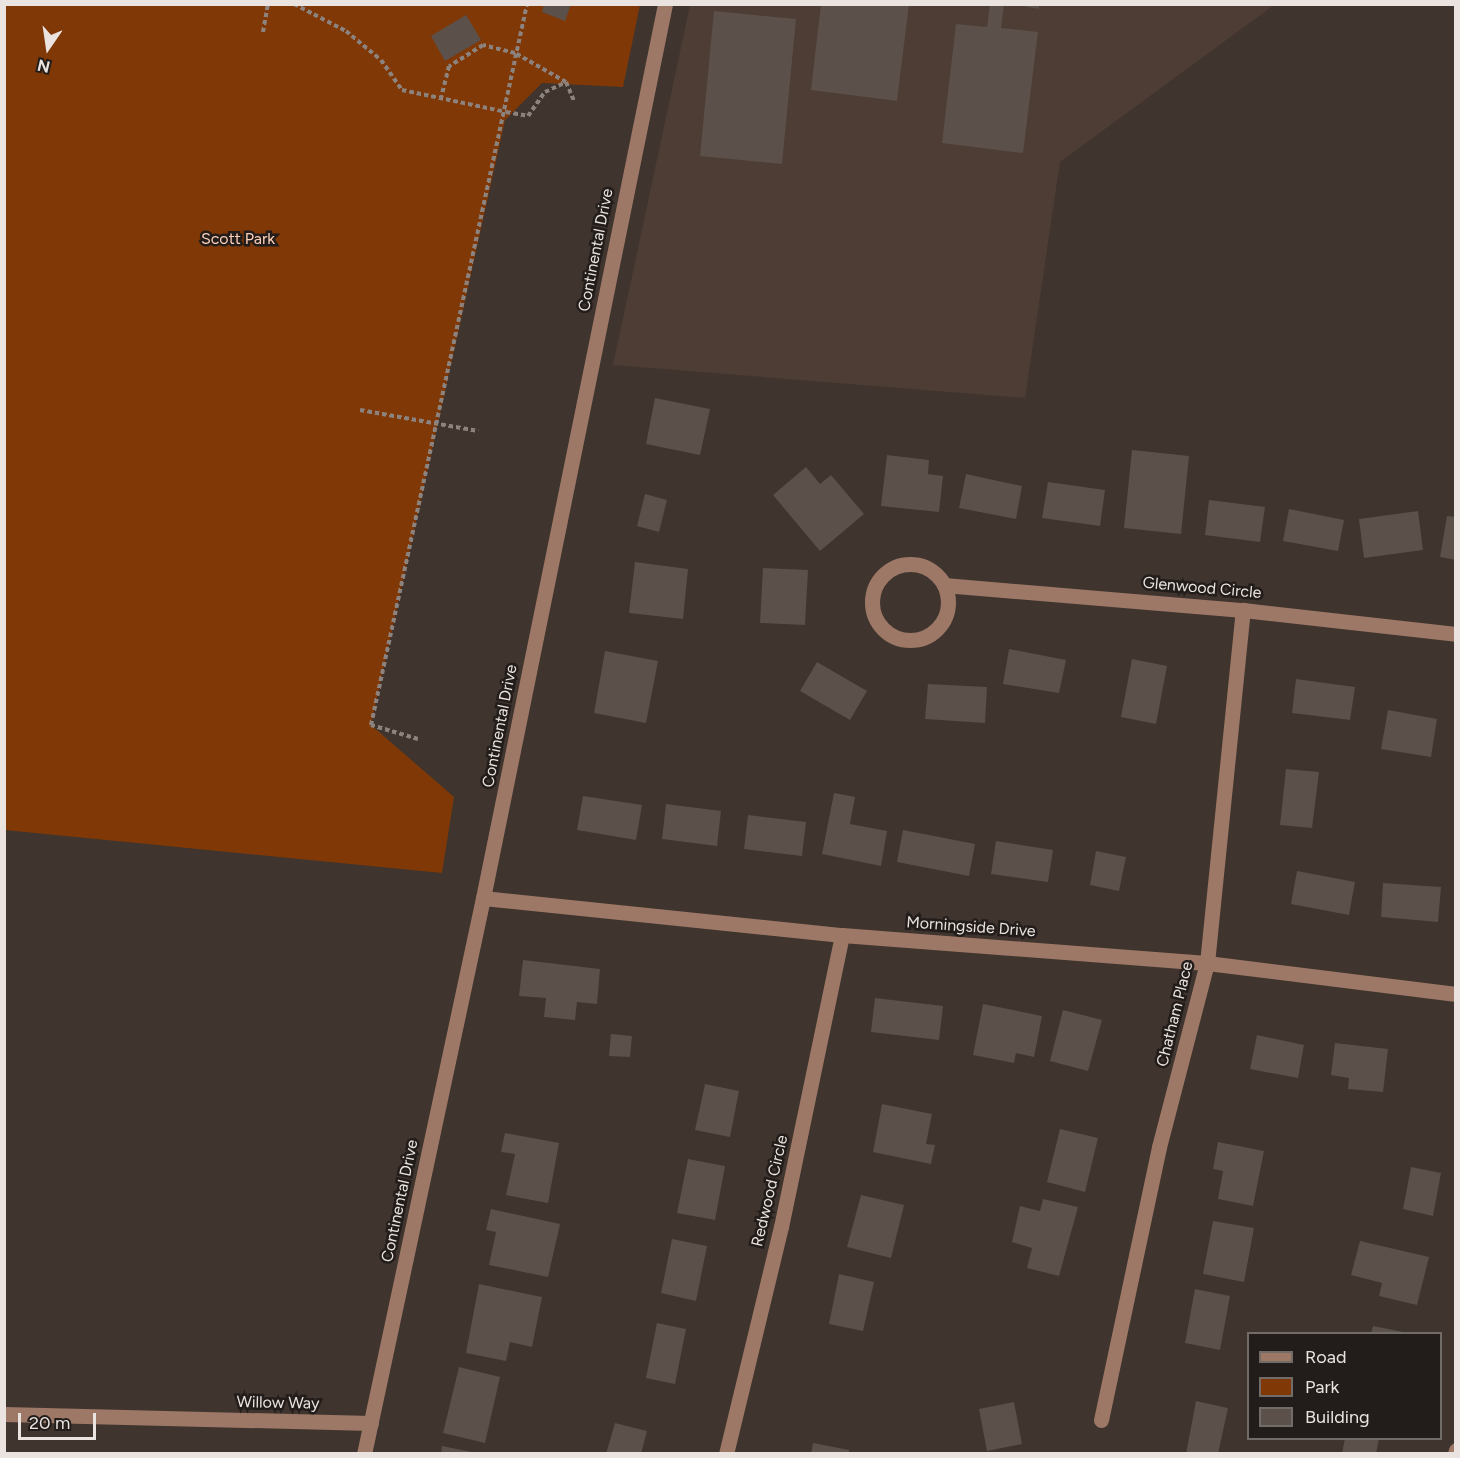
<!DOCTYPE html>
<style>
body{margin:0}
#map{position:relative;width:1460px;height:1458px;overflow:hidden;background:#3f342e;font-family:Figtree,sans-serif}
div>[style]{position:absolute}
.built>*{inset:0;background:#4e3d34}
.green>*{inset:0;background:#803906}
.building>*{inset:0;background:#5b504a}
.path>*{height:4px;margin-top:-2px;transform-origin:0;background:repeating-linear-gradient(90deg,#8c837e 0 4.5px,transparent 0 7.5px)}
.minor>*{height:15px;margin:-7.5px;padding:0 7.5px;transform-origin:7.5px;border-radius:7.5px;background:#9d7866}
.minor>.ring{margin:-7.5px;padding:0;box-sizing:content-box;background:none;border:15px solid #9d7866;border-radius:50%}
span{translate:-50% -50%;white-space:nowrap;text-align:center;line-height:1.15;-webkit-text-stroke:5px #221d1a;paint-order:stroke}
.park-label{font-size:16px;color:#fdd0b9}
.street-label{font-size:16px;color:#eae3df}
.frame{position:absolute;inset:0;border:6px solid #eae3df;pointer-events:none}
.legend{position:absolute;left:1247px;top:1332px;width:195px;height:108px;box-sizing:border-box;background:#221d1a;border:2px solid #726c69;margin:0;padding:8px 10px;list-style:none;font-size:18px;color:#eae3df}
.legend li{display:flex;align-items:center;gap:12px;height:30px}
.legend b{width:30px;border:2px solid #726c69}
.north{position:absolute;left:18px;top:18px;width:60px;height:60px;-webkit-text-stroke:4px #221d1a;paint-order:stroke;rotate:193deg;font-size:16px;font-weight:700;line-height:24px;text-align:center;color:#eae3df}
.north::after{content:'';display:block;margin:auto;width:21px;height:27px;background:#eae3df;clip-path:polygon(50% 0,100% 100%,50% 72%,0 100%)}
.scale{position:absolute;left:18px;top:1413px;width:78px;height:27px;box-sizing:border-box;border:3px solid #eae3df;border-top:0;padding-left:8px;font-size:18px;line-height:21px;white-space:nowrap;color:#eae3df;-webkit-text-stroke:4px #221d1a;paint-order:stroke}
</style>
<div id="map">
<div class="built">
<div style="clip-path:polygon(690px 5px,1274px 5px,1060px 162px,1025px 398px,613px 365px)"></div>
</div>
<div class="green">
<div style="clip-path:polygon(4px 5px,640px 5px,623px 87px,542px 83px,505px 120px,371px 725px,454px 797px,442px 873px,5px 830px)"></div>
</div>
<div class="building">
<div style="clip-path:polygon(544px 4px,571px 4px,565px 21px,542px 12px)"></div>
<div style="clip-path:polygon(821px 4px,909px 4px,897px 101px,811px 90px)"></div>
<div style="clip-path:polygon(990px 4px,1004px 4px,1001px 28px,1038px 32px,1023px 153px,942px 143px,956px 24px,987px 27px)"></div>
<div style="clip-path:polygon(1012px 4px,1039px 4px,1039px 9px)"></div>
<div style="clip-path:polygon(714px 11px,796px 19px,782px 164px,700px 156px)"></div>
<div style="clip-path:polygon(466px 15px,481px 40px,445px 61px,431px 36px)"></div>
<div style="clip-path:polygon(655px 398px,710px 409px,700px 455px,646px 444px)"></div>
<div style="clip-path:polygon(1132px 450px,1189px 456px,1181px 534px,1124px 528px)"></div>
<div style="clip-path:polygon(887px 455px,929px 460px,928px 474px,943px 476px,939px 512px,881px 506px)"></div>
<div style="clip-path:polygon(806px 467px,820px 484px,831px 475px,864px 514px,820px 551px,773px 495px)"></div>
<div style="clip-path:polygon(966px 474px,1022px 486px,1016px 519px,959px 508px)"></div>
<div style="clip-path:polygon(1048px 482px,1105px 490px,1100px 526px,1042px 518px)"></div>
<div style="clip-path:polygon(645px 494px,667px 500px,659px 532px,637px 526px)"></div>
<div style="clip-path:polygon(1209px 500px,1265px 507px,1260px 542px,1205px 535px)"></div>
<div style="clip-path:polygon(1289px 509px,1344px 520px,1338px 551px,1283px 541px)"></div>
<div style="clip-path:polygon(1418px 511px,1423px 550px,1364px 558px,1359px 519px)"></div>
<div style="clip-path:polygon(1447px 516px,1456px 517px,1456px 560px,1440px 557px)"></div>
<div style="clip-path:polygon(635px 562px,688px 569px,683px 619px,629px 613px)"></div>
<div style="clip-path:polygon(763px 568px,808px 570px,805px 625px,760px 623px)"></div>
<div style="clip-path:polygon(1009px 649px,1066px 660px,1059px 693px,1003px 684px)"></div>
<div style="clip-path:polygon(605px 651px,658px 661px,646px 723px,594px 713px)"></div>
<div style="clip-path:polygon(1132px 659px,1167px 666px,1156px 724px,1121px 717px)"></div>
<div style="clip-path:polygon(817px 662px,867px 691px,850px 720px,800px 691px)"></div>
<div style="clip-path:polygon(1296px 679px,1355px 687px,1350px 720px,1292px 713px)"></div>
<div style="clip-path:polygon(928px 684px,987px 687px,985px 723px,925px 719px)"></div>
<div style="clip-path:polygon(1388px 710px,1437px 719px,1431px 757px,1381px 749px)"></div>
<div style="clip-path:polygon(1286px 769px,1319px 772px,1312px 828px,1280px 825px)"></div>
<div style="clip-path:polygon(834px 793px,855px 797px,850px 824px,887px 831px,881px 866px,822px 854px)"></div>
<div style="clip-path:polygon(583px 796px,642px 805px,636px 840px,577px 830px)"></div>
<div style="clip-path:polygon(666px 804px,721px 811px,717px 846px,662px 839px)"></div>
<div style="clip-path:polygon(748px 815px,806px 822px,802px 856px,744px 849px)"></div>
<div style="clip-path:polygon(903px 830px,975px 844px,969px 876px,897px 862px)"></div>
<div style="clip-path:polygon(996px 841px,1053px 850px,1048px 882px,991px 874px)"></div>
<div style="clip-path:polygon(1096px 851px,1126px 857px,1119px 891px,1090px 885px)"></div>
<div style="clip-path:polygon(1297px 871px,1355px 882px,1349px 915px,1291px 904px)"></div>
<div style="clip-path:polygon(1383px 883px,1441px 887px,1438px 922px,1381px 917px)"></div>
<div style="clip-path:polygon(523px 960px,600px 969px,597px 1004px,577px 1002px,575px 1020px,544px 1017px,546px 998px,519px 996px)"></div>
<div style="clip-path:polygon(875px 998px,943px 1006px,939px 1040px,871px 1032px)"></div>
<div style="clip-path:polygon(983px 1004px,1042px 1016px,1034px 1057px,1016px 1053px,1014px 1063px,973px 1055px)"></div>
<div style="clip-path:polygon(1063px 1010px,1102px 1020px,1088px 1071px,1050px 1061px)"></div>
<div style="clip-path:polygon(611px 1034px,632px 1036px,630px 1057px,609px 1056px)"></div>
<div style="clip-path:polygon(1257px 1035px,1304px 1045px,1298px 1078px,1250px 1069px)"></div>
<div style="clip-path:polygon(1335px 1043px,1388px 1049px,1383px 1092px,1348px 1089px,1349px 1078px,1331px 1075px)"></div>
<div style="clip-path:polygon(705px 1084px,739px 1091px,730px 1137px,695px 1130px)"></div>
<div style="clip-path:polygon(882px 1104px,932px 1114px,926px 1144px,935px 1145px,931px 1164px,873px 1152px)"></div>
<div style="clip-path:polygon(1060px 1129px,1098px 1138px,1085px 1192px,1047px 1182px)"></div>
<div style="clip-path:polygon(505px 1133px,559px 1143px,548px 1203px,506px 1195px,515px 1154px,501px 1152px)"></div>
<div style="clip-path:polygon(1218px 1142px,1264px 1151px,1253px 1206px,1218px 1199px,1223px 1171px,1213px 1169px)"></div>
<div style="clip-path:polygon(688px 1159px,725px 1166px,715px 1220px,677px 1213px)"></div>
<div style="clip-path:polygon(1411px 1167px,1441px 1173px,1433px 1216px,1403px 1209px)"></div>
<div style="clip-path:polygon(861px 1195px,904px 1205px,891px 1258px,847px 1247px)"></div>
<div style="clip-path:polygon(1043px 1199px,1078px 1207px,1059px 1276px,1027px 1268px,1032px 1248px,1012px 1242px,1020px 1206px,1040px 1211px)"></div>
<div style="clip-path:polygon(491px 1209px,560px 1224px,548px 1277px,489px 1265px,496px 1232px,486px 1230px)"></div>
<div style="clip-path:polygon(1213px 1221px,1254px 1228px,1244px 1282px,1203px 1274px)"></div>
<div style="clip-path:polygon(672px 1239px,707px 1246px,696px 1301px,661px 1293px)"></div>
<div style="clip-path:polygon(1360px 1241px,1429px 1257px,1417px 1305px,1379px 1296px,1382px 1283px,1351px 1275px)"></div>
<div style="clip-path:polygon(839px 1274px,874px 1282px,863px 1331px,829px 1324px)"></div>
<div style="clip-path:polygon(479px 1284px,542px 1297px,532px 1347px,510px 1342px,506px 1361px,466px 1353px)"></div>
<div style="clip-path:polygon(1195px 1289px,1230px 1296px,1220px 1350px,1185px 1343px)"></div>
<div style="clip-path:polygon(657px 1323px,686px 1329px,675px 1384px,646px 1378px)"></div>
<div style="clip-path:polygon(1373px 1326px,1403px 1332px,1403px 1334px,1371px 1334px)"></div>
<div style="clip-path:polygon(459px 1367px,500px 1377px,485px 1443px,443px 1433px)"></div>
<div style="clip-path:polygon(1196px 1401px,1228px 1408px,1218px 1454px,1186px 1454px)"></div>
<div style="clip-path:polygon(1014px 1402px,1022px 1444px,987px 1451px,979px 1409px)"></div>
<div style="clip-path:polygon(615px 1423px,647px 1431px,641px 1454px,606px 1454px)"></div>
<div style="clip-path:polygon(1345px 1438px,1379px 1438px,1376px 1454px,1342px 1454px)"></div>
<div style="clip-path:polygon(813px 1443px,849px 1450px,849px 1454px,811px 1454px)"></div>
<div style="clip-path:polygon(442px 1446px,472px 1452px,472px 1454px,441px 1454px)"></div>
</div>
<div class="path">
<div style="left:294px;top:4px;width:59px;rotate:27.4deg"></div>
<div style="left:346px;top:31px;width:45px;rotate:39.6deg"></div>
<div style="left:381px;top:60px;width:37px;rotate:55deg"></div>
<div style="left:402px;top:90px;width:106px;rotate:11.9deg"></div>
<div style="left:506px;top:112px;width:22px;rotate:10deg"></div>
<div style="left:528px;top:116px;width:29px;rotate:-55deg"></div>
<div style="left:545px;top:92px;width:23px;rotate:-25deg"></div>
<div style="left:566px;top:82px;width:59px;rotate:-150.4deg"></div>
<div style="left:515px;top:53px;width:33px;rotate:-166deg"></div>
<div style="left:483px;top:45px;width:40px;rotate:148deg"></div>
<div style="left:449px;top:66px;width:33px;rotate:104deg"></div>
<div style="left:263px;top:32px;width:28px;rotate:-80deg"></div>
<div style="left:566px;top:82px;width:21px;rotate:67deg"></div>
<div style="left:360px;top:410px;width:120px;rotate:10.1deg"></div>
<div style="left:418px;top:739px;width:49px;rotate:-163.4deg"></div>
<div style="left:371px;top:725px;width:738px;rotate:-77.79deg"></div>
</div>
<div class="minor">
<div class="ring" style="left:872px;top:564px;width:61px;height:61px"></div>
<div style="left:944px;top:585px;width:300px;rotate:4.8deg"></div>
<div style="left:1243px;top:610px;width:214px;rotate:6.4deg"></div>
<div style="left:483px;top:898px;width:361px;rotate:5.9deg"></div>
<div style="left:842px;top:935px;width:366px;rotate:4.4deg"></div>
<div style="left:1207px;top:963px;width:251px;rotate:7.1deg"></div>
<div style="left:4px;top:1414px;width:367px;rotate:1.4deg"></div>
<div style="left:1101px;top:1420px;width:279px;rotate:-78deg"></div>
<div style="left:1159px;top:1147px;width:190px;rotate:-75.4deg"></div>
<div style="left:1207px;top:963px;width:355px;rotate:-84.2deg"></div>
<div style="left:364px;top:1454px;width:569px;rotate:-77.92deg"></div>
<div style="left:483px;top:898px;width:912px;rotate:-78.49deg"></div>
<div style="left:726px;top:1454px;width:234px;rotate:-76.4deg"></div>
<div style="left:781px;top:1227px;width:298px;rotate:-78.2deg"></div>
<div style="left:1455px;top:1454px;width:4px;rotate:-76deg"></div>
</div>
<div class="park-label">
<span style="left:238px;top:239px">Scott Park</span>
</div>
<div class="street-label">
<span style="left:596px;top:250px;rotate:-79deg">Continental Drive</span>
<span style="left:1202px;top:588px;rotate:5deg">Glenwood Circle</span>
<span style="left:500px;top:726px;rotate:-79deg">Continental Drive</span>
<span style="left:971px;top:927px;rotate:4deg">Morningside Drive</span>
<span style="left:1175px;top:1014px;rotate:-76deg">Chatham Place</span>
<span style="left:770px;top:1191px;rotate:-77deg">Redwood Circle</span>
<span style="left:400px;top:1201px;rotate:-78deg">Continental Drive</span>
<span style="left:278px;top:1403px;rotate:1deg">Willow Way</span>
</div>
<div class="frame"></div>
<ul class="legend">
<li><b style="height:8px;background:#9d7866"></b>Road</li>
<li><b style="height:16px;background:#803906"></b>Park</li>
<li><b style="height:16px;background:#5b504a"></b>Building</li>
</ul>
<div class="north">N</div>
<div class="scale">20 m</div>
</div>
